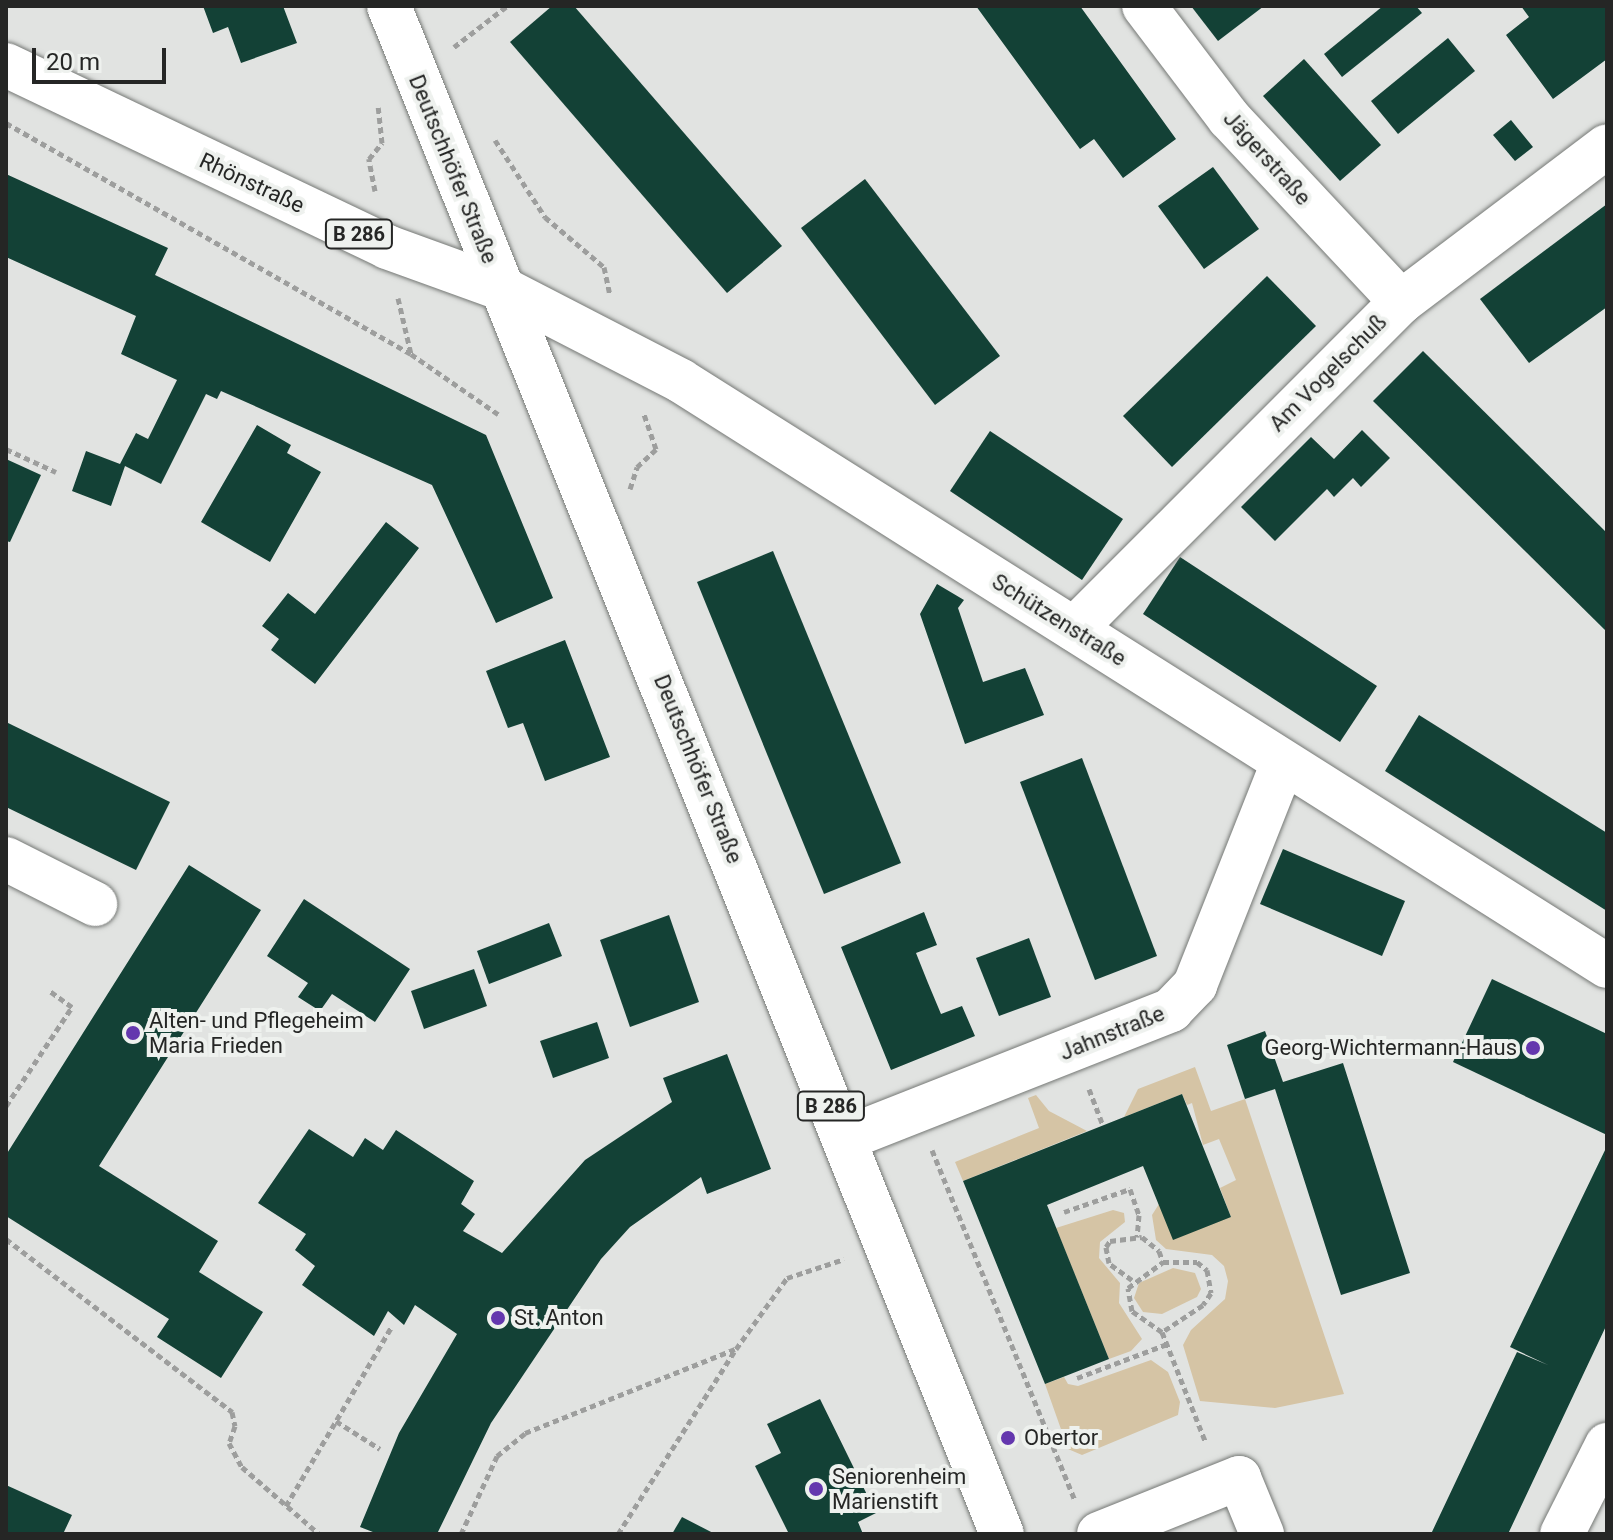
<!DOCTYPE html>
<meta charset="utf-8">
<style>
body{margin:0}
#map{position:relative;width:1613px;height:1540px;overflow:hidden;background:#e1e3e1;font-family:Roboto,sans-serif}
div>[style]{position:absolute}
.green>*{inset:0;background:#d5c4a5}
.building>*{inset:0;background:#134136}
.path>*{height:5px;margin-top:-2.5px;transform-origin:0;background:repeating-linear-gradient(90deg,#9d9e9d 0 6px,transparent 0 10px)}
.roads{filter:drop-shadow(0 0 2px #757875) drop-shadow(0 0 2px #757875)}
.minor>*{height:44px;margin:-22px;padding:0 22px;transform-origin:22px;border-radius:22px;background:#fff}
.major>*{height:44px;margin:-22px;padding:0 22px;transform-origin:22px;border-radius:22px;background:#fff}
.dots>*{width:22px;height:22px;translate:-50% -50%;box-sizing:border-box;border:4px solid #eef1ee;border-radius:50%}
span{translate:-50% -50%;white-space:nowrap;text-align:center;line-height:1.15;-webkit-text-stroke:8px #eef1ee;paint-order:stroke}
.shield-label span{padding:2px 6px;background:#eef1ee;border:2px solid;border-radius:6px;-webkit-text-stroke-width:0}
.shield-label{font-size:20px;color:#252625;font-weight:700}
.street-label{font-size:22px;color:#252625}
.poi-label{font-size:22px;color:#252625}
.left{translate:0 -50%;text-align:left}
.right{translate:-100% -50%;text-align:right}
.frame{position:absolute;inset:0;border:8px solid #252625;pointer-events:none}
.scale{position:absolute;left:32px;top:48px;width:134px;height:36px;box-sizing:border-box;border:4px solid #252625;border-top:0;padding-left:10px;font-size:24px;line-height:28px;white-space:nowrap;color:#252625;-webkit-text-stroke:6px #eef1ee;paint-order:stroke}
</style>
<div id="map">
<div class="green">
<div style="clip-path:polygon(1195px 1067px,1211px 1111px,1245px 1099px,1344px 1394px,1275px 1408px,1200px 1401px,1183px 1345px,1191px 1330px,1225px 1299px,1228px 1281px,1224px 1266px,1212px 1255px,1166px 1249px,1156px 1240px,1152px 1215px,1159px 1204px,1231px 1217px,1220px 1188px,1236px 1180px,1219px 1139px,1203px 1145px,1192px 1103px,1187px 1105px,1182px 1094px,1124px 1117px,1138px 1089px)"></div>
<div style="clip-path:polygon(1036px 1095px,1049px 1111px,1087px 1131px,963px 1181px,955px 1162px,1039px 1128px,1028px 1098px)"></div>
<div style="clip-path:polygon(1113px 1210px,1124px 1213px,1125px 1222px,1100px 1242px,1099px 1258px,1120px 1283px,1119px 1303px,1142px 1339px,1131px 1351px,1109px 1359px,1056px 1228px)"></div>
<div style="clip-path:polygon(1173px 1268px,1195px 1273px,1201px 1289px,1197px 1297px,1162px 1314px,1143px 1312px,1134px 1298px,1139px 1283px)"></div>
<div style="clip-path:polygon(1151px 1360px,1168px 1372px,1180px 1402px,1178px 1415px,1082px 1455px,1068px 1449px,1045px 1384px,1064px 1377px,1068px 1384px,1078px 1386px)"></div>
</div>
<div class="building">
<div style="clip-path:polygon(203px 6px,283px 6px,297px 43px,241px 63px,228px 27px,213px 33px)"></div>
<div style="clip-path:polygon(552px 6px,574px 6px,782px 246px,727px 293px,510px 42px)"></div>
<div style="clip-path:polygon(976px 6px,1080px 6px,1176px 139px,1123px 178px,1094px 139px,1080px 149px)"></div>
<div style="clip-path:polygon(1191px 6px,1264px 6px,1218px 41px)"></div>
<div style="clip-path:polygon(1383px 6px,1416px 6px,1422px 13px,1342px 77px,1324px 54px)"></div>
<div style="clip-path:polygon(1521px 6px,1607px 6px,1607px 59px,1553px 99px,1506px 35px,1529px 17px)"></div>
<div style="clip-path:polygon(1448px 38px,1475px 71px,1398px 134px,1371px 101px)"></div>
<div style="clip-path:polygon(1304px 59px,1381px 145px,1340px 181px,1263px 96px)"></div>
<div style="clip-path:polygon(1511px 120px,1533px 147px,1515px 161px,1493px 135px)"></div>
<div style="clip-path:polygon(1213px 167px,1259px 229px,1204px 269px,1158px 206px)"></div>
<div style="clip-path:polygon(6px 174px,168px 248px,155px 275px,486px 435px,553px 598px,496px 623px,432px 485px,221px 391px,217px 399px,206px 394px,161px 484px,125px 466px,111px 506px,72px 491px,86px 451px,120px 464px,136px 433px,148px 439px,177px 380px,121px 354px,136px 316px,6px 257px)"></div>
<div style="clip-path:polygon(865px 179px,1000px 356px,935px 405px,801px 228px)"></div>
<div style="clip-path:polygon(1607px 204px,1607px 307px,1529px 363px,1480px 299px)"></div>
<div style="clip-path:polygon(1267px 276px,1316px 326px,1172px 467px,1123px 416px)"></div>
<div style="clip-path:polygon(1423px 351px,1607px 533px,1607px 632px,1373px 401px)"></div>
<div style="clip-path:polygon(257px 425px,291px 445px,287px 453px,321px 472px,270px 562px,201px 522px)"></div>
<div style="clip-path:polygon(1362px 430px,1390px 458px,1361px 487px,1353px 478px,1334px 497px,1327px 489px,1275px 541px,1241px 507px,1311px 437px,1334px 459px)"></div>
<div style="clip-path:polygon(990px 431px,1123px 519px,1082px 580px,950px 491px)"></div>
<div style="clip-path:polygon(6px 459px,41px 475px,10px 542px,6px 541px)"></div>
<div style="clip-path:polygon(386px 522px,419px 548px,315px 684px,271px 650px,279px 639px,262px 626px,288px 593px,315px 614px)"></div>
<div style="clip-path:polygon(773px 551px,901px 863px,824px 894px,697px 582px)"></div>
<div style="clip-path:polygon(1180px 557px,1377px 686px,1340px 742px,1143px 614px)"></div>
<div style="clip-path:polygon(937px 584px,964px 600px,958px 608px,983px 682px,1025px 668px,1044px 715px,965px 744px,920px 614px)"></div>
<div style="clip-path:polygon(565px 640px,610px 757px,545px 781px,523px 723px,508px 728px,486px 671px)"></div>
<div style="clip-path:polygon(1419px 715px,1607px 833px,1607px 911px,1385px 771px)"></div>
<div style="clip-path:polygon(6px 722px,170px 802px,136px 870px,6px 807px)"></div>
<div style="clip-path:polygon(1082px 758px,1157px 956px,1095px 980px,1020px 782px)"></div>
<div style="clip-path:polygon(1283px 849px,1405px 901px,1382px 956px,1260px 904px)"></div>
<div style="clip-path:polygon(189px 865px,261px 910px,99px 1166px,218px 1241px,199px 1272px,263px 1312px,221px 1378px,157px 1337px,169px 1319px,6px 1216px,6px 1155px)"></div>
<div style="clip-path:polygon(304px 899px,410px 969px,375px 1022px,332px 994px,320px 1011px,298px 997px,308px 983px,267px 956px)"></div>
<div style="clip-path:polygon(924px 912px,937px 945px,916px 953px,928px 983px,941px 1014px,962px 1006px,975px 1036px,891px 1070px,841px 947px)"></div>
<div style="clip-path:polygon(669px 915px,699px 1002px,630px 1027px,600px 940px)"></div>
<div style="clip-path:polygon(549px 923px,562px 956px,489px 984px,477px 951px)"></div>
<div style="clip-path:polygon(1029px 938px,1051px 997px,999px 1016px,976px 958px)"></div>
<div style="clip-path:polygon(474px 969px,487px 1006px,424px 1029px,411px 991px)"></div>
<div style="clip-path:polygon(1492px 979px,1607px 1034px,1607px 1135px,1453px 1062px)"></div>
<div style="clip-path:polygon(597px 1022px,609px 1058px,553px 1078px,540px 1041px)"></div>
<div style="clip-path:polygon(1265px 1031px,1283px 1082px,1343px 1063px,1410px 1273px,1341px 1295px,1275px 1089px,1245px 1099px,1227px 1045px)"></div>
<div style="clip-path:polygon(727px 1054px,771px 1169px,707px 1194px,701px 1177px,630px 1227px,601px 1259px,491px 1423px,437px 1534px,378px 1534px,360px 1527px,399px 1433px,457px 1334px,415px 1305px,404px 1325px,388px 1311px,374px 1336px,302px 1285px,315px 1266px,295px 1250px,306px 1234px,258px 1203px,309px 1129px,353px 1157px,365px 1138px,383px 1150px,396px 1130px,474px 1181px,461px 1204px,475px 1214px,463px 1231px,502px 1253px,585px 1160px,672px 1102px,663px 1078px)"></div>
<div style="clip-path:polygon(1182px 1094px,1231px 1217px,1173px 1240px,1143px 1166px,1047px 1205px,1109px 1359px,1045px 1384px,963px 1181px)"></div>
<div style="clip-path:polygon(1607px 1146px,1607px 1324px,1508px 1534px,1431px 1534px,1517px 1352px,1548px 1365px,1510px 1347px)"></div>
<div style="clip-path:polygon(820px 1399px,876px 1513px,858px 1522px,863px 1534px,789px 1534px,755px 1466px,781px 1453px,767px 1424px)"></div>
<div style="clip-path:polygon(6px 1485px,72px 1515px,63px 1534px,6px 1534px)"></div>
<div style="clip-path:polygon(682px 1517px,715px 1534px,672px 1534px)"></div>
</div>
<div class="path">
<div style="left:454px;top:47px;width:67px;rotate:-37.7deg"></div>
<div style="left:6px;top:123px;width:466px;rotate:29.7deg"></div>
<div style="left:495px;top:140px;width:92px;rotate:57deg"></div>
<div style="left:545px;top:217px;width:77px;rotate:40.3deg"></div>
<div style="left:604px;top:267px;width:29px;rotate:78deg"></div>
<div style="left:375px;top:191px;width:33px;rotate:-101deg"></div>
<div style="left:369px;top:159px;width:21px;rotate:-51deg"></div>
<div style="left:382px;top:143px;width:36px;rotate:-96deg"></div>
<div style="left:398px;top:298px;width:57px;rotate:76.9deg"></div>
<div style="left:411px;top:354px;width:106px;rotate:34.6deg"></div>
<div style="left:6px;top:449px;width:55px;rotate:24.7deg"></div>
<div style="left:630px;top:489px;width:23px;rotate:-72deg"></div>
<div style="left:637px;top:467px;width:26px;rotate:-43deg"></div>
<div style="left:656px;top:449px;width:39px;rotate:-109deg"></div>
<div style="left:1089px;top:1089px;width:39px;rotate:69deg"></div>
<div style="left:6px;top:1106px;width:119px;rotate:-56.3deg"></div>
<div style="left:72px;top:1007px;width:29px;rotate:-144deg"></div>
<div style="left:932px;top:1150px;width:378px;rotate:67.8deg"></div>
<div style="left:1064px;top:1212px;width:70px;rotate:-19.2deg"></div>
<div style="left:1130px;top:1189px;width:28px;rotate:71deg"></div>
<div style="left:1139px;top:1215px;width:22px;rotate:95deg"></div>
<div style="left:6px;top:1239px;width:285px;rotate:37.4deg"></div>
<div style="left:232px;top:1412px;width:14px;rotate:78deg"></div>
<div style="left:235px;top:1426px;width:18px;rotate:109deg"></div>
<div style="left:229px;top:1443px;width:27px;rotate:62deg"></div>
<div style="left:242px;top:1467px;width:102px;rotate:41deg"></div>
<div style="left:1132px;top:1280px;width:29px;rotate:-144deg"></div>
<div style="left:1109px;top:1263px;width:16px;rotate:-101deg"></div>
<div style="left:1106px;top:1247px;width:7px;rotate:-56deg"></div>
<div style="left:1110px;top:1241px;width:32px;rotate:-7deg"></div>
<div style="left:1142px;top:1237px;width:22px;rotate:39deg"></div>
<div style="left:1159px;top:1251px;width:12px;rotate:70deg"></div>
<div style="left:1162px;top:1332px;width:37px;rotate:-145deg"></div>
<div style="left:1132px;top:1311px;width:23px;rotate:-100deg"></div>
<div style="left:1128px;top:1288px;width:44px;rotate:-36.6deg"></div>
<div style="left:1163px;top:1262px;width:34px"></div>
<div style="left:1197px;top:1262px;width:13px;rotate:39deg"></div>
<div style="left:1207px;top:1270px;width:23px;rotate:80deg"></div>
<div style="left:1211px;top:1293px;width:14px;rotate:124deg"></div>
<div style="left:1203px;top:1305px;width:49px;rotate:146.6deg"></div>
<div style="left:1162px;top:1332px;width:119px;rotate:68.4deg"></div>
<div style="left:1077px;top:1378px;width:96px;rotate:-20.7deg"></div>
<div style="left:336px;top:1421px;width:52px;rotate:32.5deg"></div>
<div style="left:286px;top:1506px;width:207px;rotate:-59.5deg"></div>
<div style="left:461px;top:1534px;width:86px;rotate:-65.2deg"></div>
<div style="left:497px;top:1456px;width:36px;rotate:-39deg"></div>
<div style="left:525px;top:1433px;width:226px;rotate:-21.8deg"></div>
<div style="left:618px;top:1534px;width:219px;rotate:-57.5deg"></div>
<div style="left:736px;top:1349px;width:87px;rotate:-54.3deg"></div>
<div style="left:787px;top:1278px;width:60px;rotate:-18.4deg"></div>
</div>
<div class="roads">
<div class="minor">
<div style="left:1144px;top:6px;width:141px;rotate:52.8deg"></div>
<div style="left:1229px;top:118px;width:252px;rotate:46.9deg"></div>
<div style="left:503px;top:289px;width:200px;rotate:27.3deg"></div>
<div style="left:681px;top:381px;width:1095px;rotate:32.28deg"></div>
<div style="left:1074px;top:629px;width:462px;rotate:-45deg"></div>
<div style="left:1401px;top:302px;width:258px;rotate:-37.1deg"></div>
<div style="left:6px;top:859px;width:100px;rotate:26.8deg"></div>
<div style="left:844px;top:1139px;width:352px;rotate:-21.5deg"></div>
<div style="left:1171px;top:1010px;width:35px;rotate:-46deg"></div>
<div style="left:1195px;top:985px;width:239px;rotate:-68.4deg"></div>
<div style="left:1099px;top:1534px;width:151px;rotate:-21.8deg"></div>
<div style="left:1239px;top:1478px;width:61px;rotate:67.7deg"></div>
<div style="left:1562px;top:1534px;width:100px;rotate:-63.2deg"></div>
</div>
<div class="major">
<div style="left:389px;top:6px;width:1646px;rotate:68.14deg"></div>
<div style="left:6px;top:65px;width:422px;rotate:25.5deg"></div>
<div style="left:387px;top:247px;width:123px;rotate:19.9deg"></div>
</div>
</div>
<div class="dots">
<div style="left:133px;top:1033px;background:#6437ae"></div>
<div style="left:1533px;top:1048px;background:#6437ae"></div>
<div style="left:498px;top:1318px;background:#6437ae"></div>
<div style="left:1008px;top:1438px;background:#6437ae"></div>
<div style="left:816px;top:1489px;background:#6437ae"></div>
</div>
<div class="shield-label">
<span style="left:359px;top:234px">B 286</span>
<span style="left:831px;top:1106px">B 286</span>
</div>
<div class="street-label">
<span style="left:1267px;top:158px;rotate:48deg">Jägerstraße</span>
<span style="left:453px;top:169px;rotate:68deg">Deutschhöfer Straße</span>
<span style="left:252px;top:183px;rotate:25deg">Rhönstraße</span>
<span style="left:1328px;top:373px;rotate:-45deg">Am Vogelschuß</span>
<span style="left:1059px;top:620px;rotate:32deg">Schützenstraße</span>
<span style="left:698px;top:769px;rotate:68deg">Deutschhöfer Straße</span>
<span style="left:1112px;top:1033px;rotate:-22deg">Jahnstraße</span>
</div>
<div class="poi-label">
<span class="left" style="left:149px;top:1033px">Alten- und Pflegeheim<br>Maria Frieden</span>
<span class="right" style="left:1517px;top:1048px">Georg-Wichtermann-Haus</span>
<span class="left" style="left:514px;top:1318px">St. Anton</span>
<span class="left" style="left:1024px;top:1438px">Obertor</span>
<span class="left" style="left:832px;top:1489px">Seniorenheim<br>Marienstift</span>
</div>
<div class="frame"></div>
<div class="scale">20 m</div>
</div>
